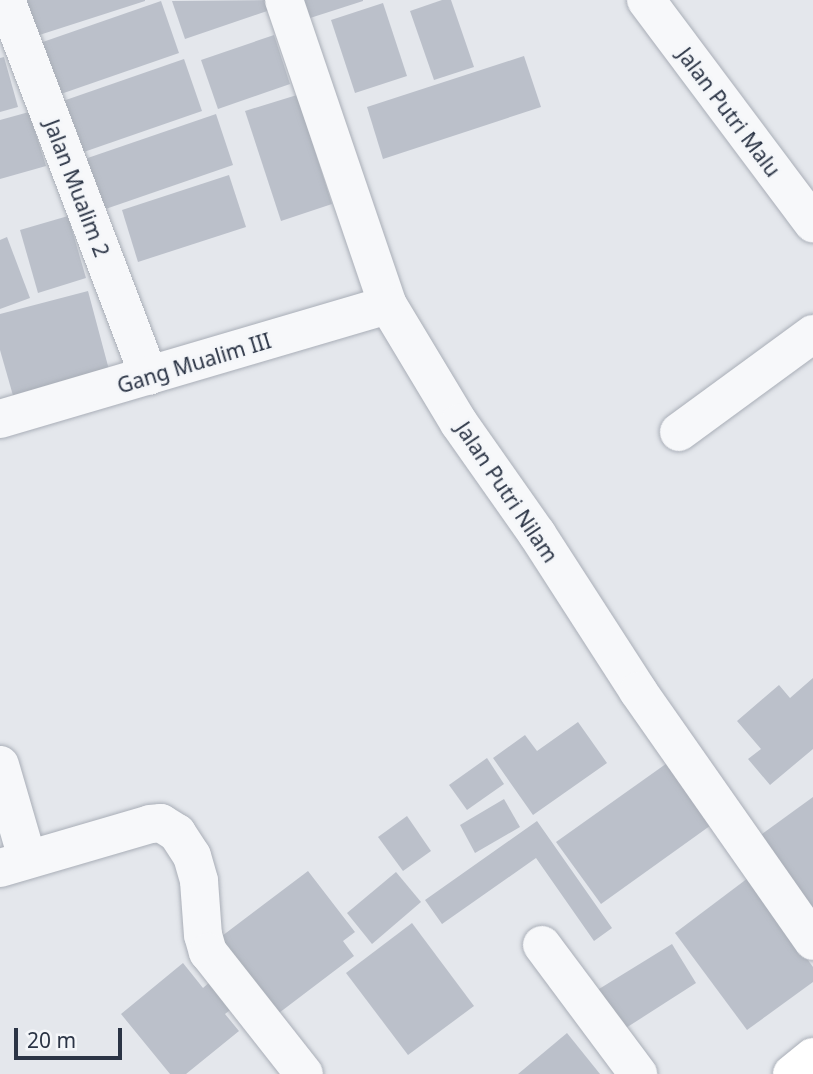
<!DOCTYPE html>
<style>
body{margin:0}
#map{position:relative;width:813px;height:1074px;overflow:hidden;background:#e4e7ec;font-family:"Noto Sans",sans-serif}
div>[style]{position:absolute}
.building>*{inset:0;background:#bbc0ca}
.roads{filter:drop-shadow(0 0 2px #a9aeb7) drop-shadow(0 0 2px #a9aeb7)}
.street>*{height:38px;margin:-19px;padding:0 19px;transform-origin:19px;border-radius:19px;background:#f7f8fa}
.secondary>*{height:38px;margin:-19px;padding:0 19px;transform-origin:19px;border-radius:19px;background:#fff}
span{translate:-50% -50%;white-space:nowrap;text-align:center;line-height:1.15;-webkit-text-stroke:5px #f4f6f9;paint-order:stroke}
.street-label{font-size:21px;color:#2b3445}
.scale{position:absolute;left:14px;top:1028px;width:108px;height:32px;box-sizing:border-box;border:4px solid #2b3445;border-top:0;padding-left:9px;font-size:21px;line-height:24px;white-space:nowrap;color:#2b3445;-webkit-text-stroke:5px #f4f6f9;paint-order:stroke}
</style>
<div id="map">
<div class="building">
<div style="clip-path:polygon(16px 0,145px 0,145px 1px,30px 38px)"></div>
<div style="clip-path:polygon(270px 0,273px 9px,185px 39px,172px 1px)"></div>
<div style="clip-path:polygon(301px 0,363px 0,363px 1px,307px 19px)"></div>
<div style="clip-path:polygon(442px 0,451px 0,474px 67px,434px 80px,410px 11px)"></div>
<div style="clip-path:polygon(161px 1px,179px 53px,55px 96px,37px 44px)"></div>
<div style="clip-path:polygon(383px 3px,407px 76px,355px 93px,331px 20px)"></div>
<div style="clip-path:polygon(274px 35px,290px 84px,218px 109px,201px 60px)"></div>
<div style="clip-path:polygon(524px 56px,541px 107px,383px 159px,367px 107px)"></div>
<div style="clip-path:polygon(4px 57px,18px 107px,0 112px,0 58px)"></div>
<div style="clip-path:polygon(184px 59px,202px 111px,78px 154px,60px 102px)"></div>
<div style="clip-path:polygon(297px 95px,332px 204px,281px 221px,245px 111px)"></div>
<div style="clip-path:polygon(29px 112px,46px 166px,0 179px,0 120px)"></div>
<div style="clip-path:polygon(216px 114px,233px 165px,94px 213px,76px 162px)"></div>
<div style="clip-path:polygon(229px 175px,246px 227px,138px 262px,122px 210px)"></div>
<div style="clip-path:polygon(68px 216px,86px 278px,38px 293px,20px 230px)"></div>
<div style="clip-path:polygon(7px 237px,30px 298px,0 309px,0 240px)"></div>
<div style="clip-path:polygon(88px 291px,112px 381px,16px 406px,0 350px,0 314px)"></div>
<div style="clip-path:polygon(813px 678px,813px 749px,770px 785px,748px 759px,761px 749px,737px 721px,779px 685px,790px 698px)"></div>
<div style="clip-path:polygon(578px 722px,607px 763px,533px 815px,493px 758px,525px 735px,537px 751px)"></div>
<div style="clip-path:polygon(487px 758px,504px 784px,467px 810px,449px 785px)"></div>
<div style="clip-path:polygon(670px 761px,714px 823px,601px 904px,556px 842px)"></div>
<div style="clip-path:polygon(813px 797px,813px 934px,747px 845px)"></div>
<div style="clip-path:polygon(504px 799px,520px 827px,475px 853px,460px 825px)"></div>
<div style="clip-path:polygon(407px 816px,431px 851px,403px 871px,378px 837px)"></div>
<div style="clip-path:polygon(537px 821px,612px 928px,594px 941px,536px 858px,442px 924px,425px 900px)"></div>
<div style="clip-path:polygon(308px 871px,355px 932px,343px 941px,354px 956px,275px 1016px,218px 939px)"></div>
<div style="clip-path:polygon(396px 872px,421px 902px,372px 944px,347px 913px)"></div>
<div style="clip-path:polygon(748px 878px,813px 967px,813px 982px,747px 1030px,675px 933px)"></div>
<div style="clip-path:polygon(412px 923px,474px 1006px,408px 1055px,346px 973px)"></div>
<div style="clip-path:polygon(672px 944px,696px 983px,615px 1035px,586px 997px)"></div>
<div style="clip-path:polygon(183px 963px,203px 988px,212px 980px,234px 1007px,225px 1014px,239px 1031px,186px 1074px,170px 1074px,121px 1014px)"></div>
<div style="clip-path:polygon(567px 1033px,600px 1074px,518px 1074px)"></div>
</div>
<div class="roads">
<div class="street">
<div style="left:6px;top:0;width:402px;rotate:69.2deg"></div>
<div style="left:284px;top:0;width:322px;rotate:71.2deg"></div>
<div style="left:388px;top:305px;width:138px;rotate:59deg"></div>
<div style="left:459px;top:423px;width:136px;rotate:54.9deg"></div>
<div style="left:537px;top:534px;width:187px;rotate:57.2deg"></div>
<div style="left:638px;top:691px;width:305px;rotate:55deg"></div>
<div style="left:646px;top:0;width:279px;rotate:53.2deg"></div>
<div style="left:0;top:419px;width:404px;rotate:-16.4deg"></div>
<div style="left:679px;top:432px;width:166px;rotate:-36.2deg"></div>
<div style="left:0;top:765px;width:97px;rotate:73.8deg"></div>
<div style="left:0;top:868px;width:156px;rotate:-16.3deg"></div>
<div style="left:150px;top:824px;width:11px;rotate:-5deg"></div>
<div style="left:161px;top:823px;width:19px;rotate:32deg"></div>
<div style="left:177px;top:833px;width:27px;rotate:57deg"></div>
<div style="left:192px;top:856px;width:26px;rotate:74deg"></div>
<div style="left:199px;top:881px;width:54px;rotate:85.8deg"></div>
<div style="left:203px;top:935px;width:18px;rotate:74deg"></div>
<div style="left:208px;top:952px;width:155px;rotate:51.8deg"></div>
<div style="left:542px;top:945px;width:161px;rotate:53.3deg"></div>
</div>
<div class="secondary">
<div style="left:792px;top:1074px;width:27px;rotate:-39deg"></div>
</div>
</div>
<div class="street-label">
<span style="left:729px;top:112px;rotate:53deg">Jalan Putri Malu</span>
<span style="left:77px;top:188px;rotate:69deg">Jalan Mualim 2</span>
<span style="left:194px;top:363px;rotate:-17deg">Gang Mualim III</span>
<span style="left:507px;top:492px;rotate:56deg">Jalan Putri Nilam</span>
</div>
<div class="scale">20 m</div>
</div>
